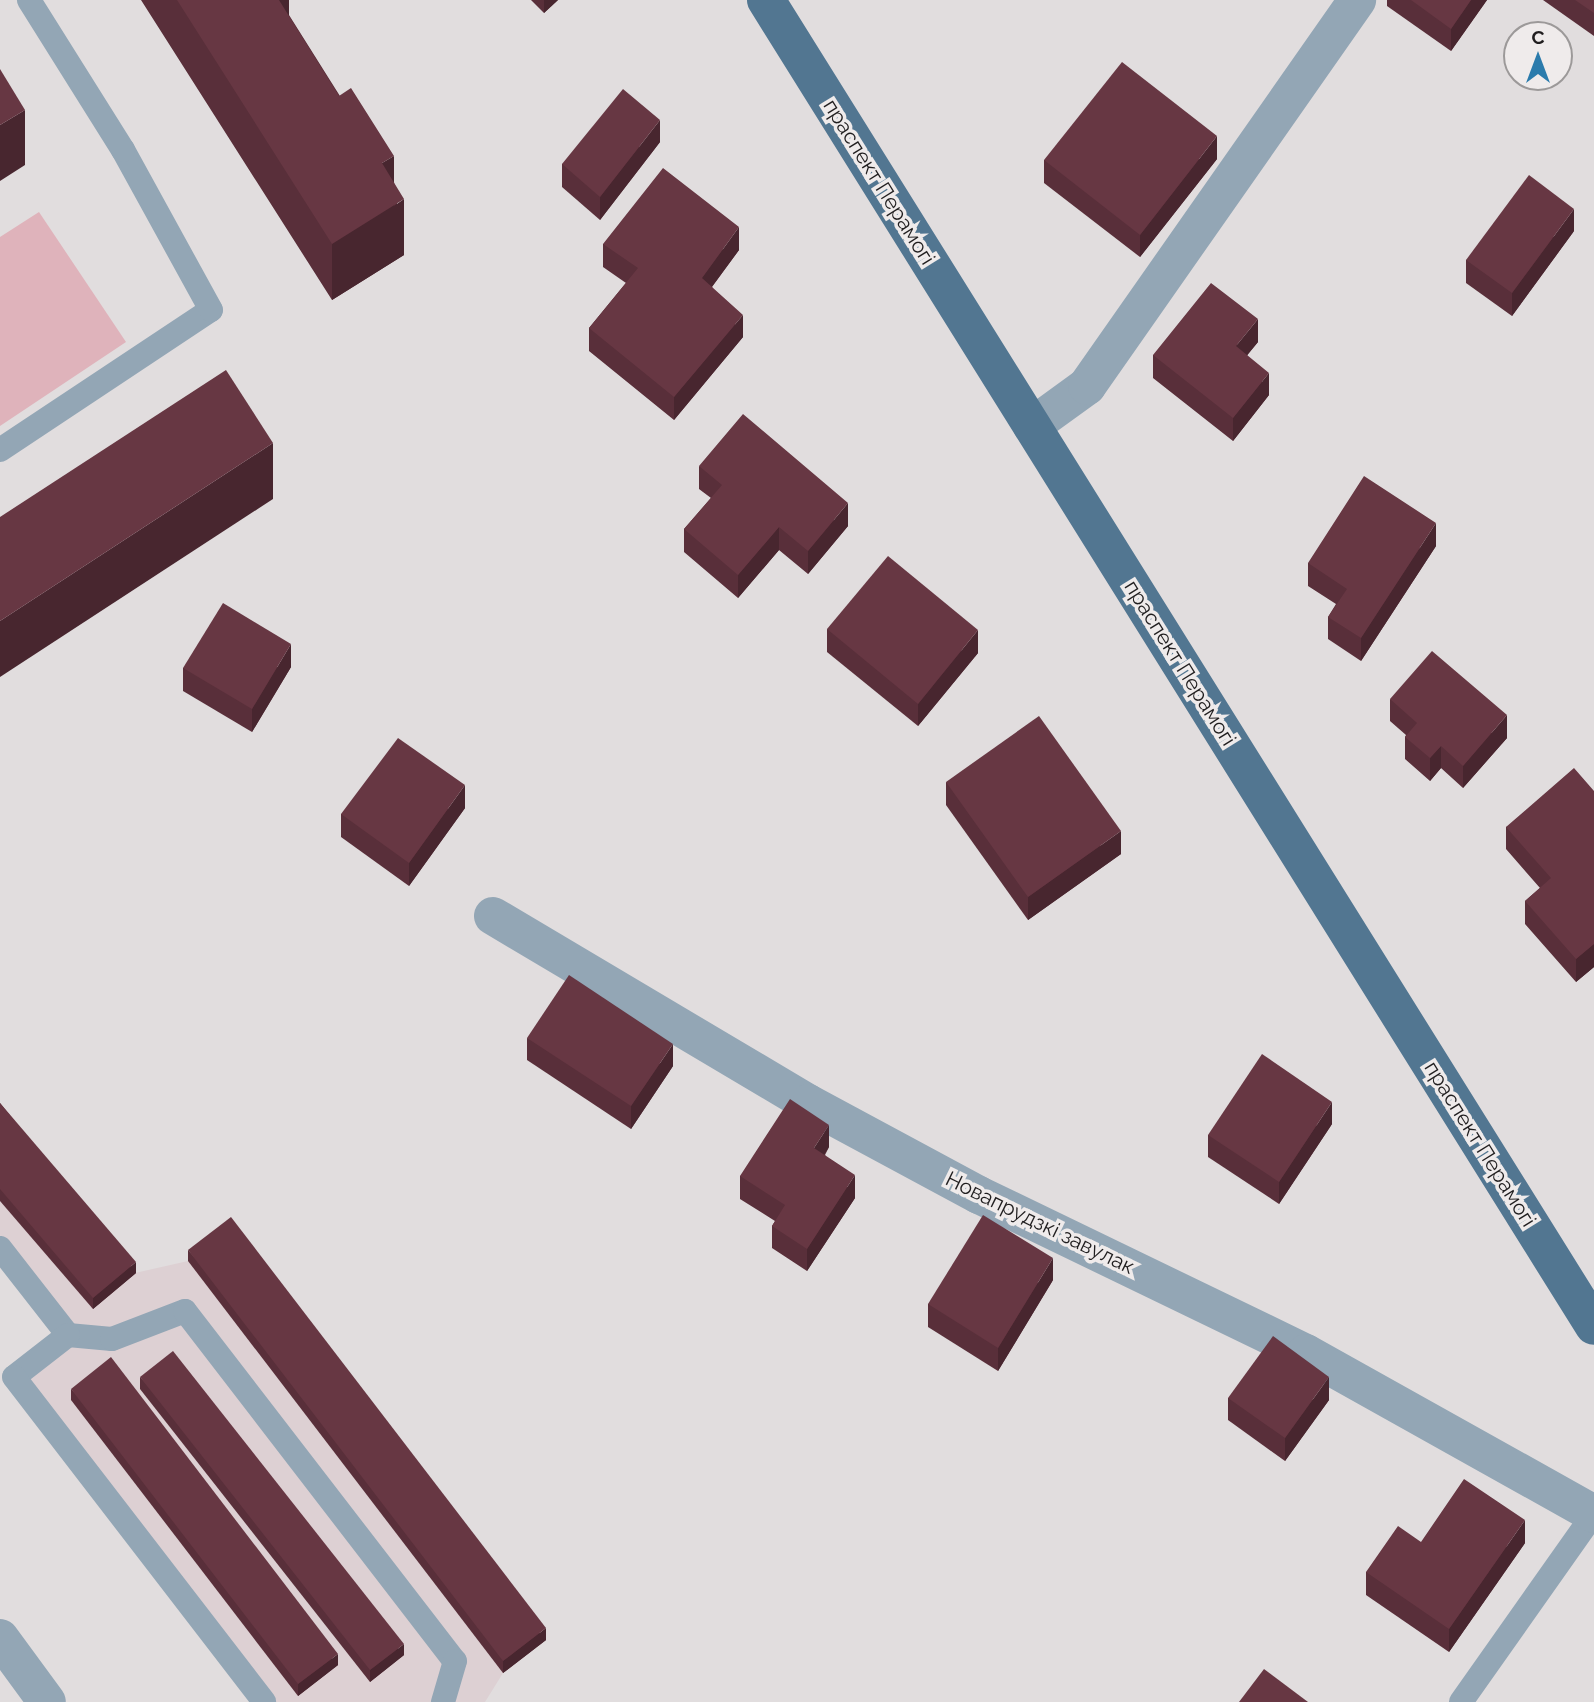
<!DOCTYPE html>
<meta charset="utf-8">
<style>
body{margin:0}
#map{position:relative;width:1594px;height:1702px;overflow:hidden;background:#e1ddde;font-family:Raleway,sans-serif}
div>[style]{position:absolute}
.built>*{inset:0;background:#ddd0d3}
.green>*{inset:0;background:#dfb3bb}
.lane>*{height:24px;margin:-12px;padding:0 12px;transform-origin:12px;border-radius:12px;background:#93a6b5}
.street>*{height:38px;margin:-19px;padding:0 19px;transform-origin:19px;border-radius:19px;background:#93a6b5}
.primary>*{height:38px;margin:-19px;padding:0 19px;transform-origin:19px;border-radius:19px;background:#527691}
.wall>*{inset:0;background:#592f3a}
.shaded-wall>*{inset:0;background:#48262f}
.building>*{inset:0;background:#673743}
span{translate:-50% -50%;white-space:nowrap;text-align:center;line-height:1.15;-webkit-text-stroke:7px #efebeb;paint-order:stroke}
.street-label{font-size:21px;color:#201e1f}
.north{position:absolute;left:1503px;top:21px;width:70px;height:70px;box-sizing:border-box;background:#efebeb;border:2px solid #9c9999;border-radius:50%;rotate:0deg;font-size:19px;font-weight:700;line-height:28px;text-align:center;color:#201e1f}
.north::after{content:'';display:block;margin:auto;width:24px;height:32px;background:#2b7bac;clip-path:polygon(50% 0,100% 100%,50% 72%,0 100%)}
</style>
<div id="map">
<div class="built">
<div style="clip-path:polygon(0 1114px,135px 1273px,188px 1261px,231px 1228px,546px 1640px,503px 1673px,485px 1702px,264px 1702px,14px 1377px,67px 1335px,0 1248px)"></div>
</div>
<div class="green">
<div style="clip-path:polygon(39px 212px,126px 342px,0 426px,0 237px)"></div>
</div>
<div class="lane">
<div style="left:0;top:450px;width:253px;rotate:-33.6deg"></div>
<div style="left:211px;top:310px;width:183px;rotate:-118.8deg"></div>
<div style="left:123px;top:150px;width:177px;rotate:-122.1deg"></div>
<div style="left:0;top:1248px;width:110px;rotate:52deg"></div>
<div style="left:68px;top:1335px;width:44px;rotate:5.2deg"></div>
<div style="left:112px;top:1339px;width:78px;rotate:-21deg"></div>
<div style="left:185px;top:1311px;width:442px;rotate:52.4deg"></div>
<div style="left:455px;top:1661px;width:43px;rotate:106.3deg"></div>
<div style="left:68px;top:1335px;width:68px;rotate:142.1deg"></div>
<div style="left:14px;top:1377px;width:410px;rotate:52.4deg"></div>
<div style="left:1461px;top:1702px;width:229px;rotate:-54.8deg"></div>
</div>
<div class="street">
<div style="left:1032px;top:426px;width:68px;rotate:-36deg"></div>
<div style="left:1087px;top:386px;width:471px;rotate:-55deg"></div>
<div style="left:493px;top:916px;width:366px;rotate:30.7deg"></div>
<div style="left:808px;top:1103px;width:194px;rotate:28.3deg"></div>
<div style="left:979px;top:1195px;width:363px;rotate:25.8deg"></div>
<div style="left:1306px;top:1353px;width:330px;rotate:29.2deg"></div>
<div style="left:0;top:1638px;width:79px;rotate:53.7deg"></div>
</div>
<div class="primary">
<div style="left:766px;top:0;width:1563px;rotate:58.02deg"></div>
</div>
<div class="wall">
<div style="clip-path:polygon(141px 0,289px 0,289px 15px,394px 182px,404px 255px,332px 300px)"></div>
<div style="clip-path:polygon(531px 0,558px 0,544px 13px)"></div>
<div style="clip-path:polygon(1387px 0,1487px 0,1451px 51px,1387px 6px)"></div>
<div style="clip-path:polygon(1543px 0,1594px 0,1594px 36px)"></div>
<div style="clip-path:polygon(660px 142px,600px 220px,562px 187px,562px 164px)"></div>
<div style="clip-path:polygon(1217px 159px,1140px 257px,1044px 183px,1044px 160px)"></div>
<div style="clip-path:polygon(1574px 231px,1512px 316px,1466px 283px,1466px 260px)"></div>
<div style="clip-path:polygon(603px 244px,739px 250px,712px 287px,743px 337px,674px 420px,589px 351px,589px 328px,626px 283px,603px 267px)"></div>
<div style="clip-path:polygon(1258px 342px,1247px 355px,1269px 395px,1233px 441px,1153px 378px,1153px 355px)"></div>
<div style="clip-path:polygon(699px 466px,848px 526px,808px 574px,779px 550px,738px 598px,684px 552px,684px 529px,711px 498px,699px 489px)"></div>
<div style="clip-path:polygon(1436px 546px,1361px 661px,1328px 639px,1328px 617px,1336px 604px,1308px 586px,1308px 563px)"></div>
<div style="clip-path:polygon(827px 629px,978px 653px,918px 726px,827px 652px)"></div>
<div style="clip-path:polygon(291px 667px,252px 732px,183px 691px,183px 668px)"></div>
<div style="clip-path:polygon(1390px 699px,1507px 738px,1463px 788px,1441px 768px,1430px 781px,1405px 759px,1405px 737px,1406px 735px,1390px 721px)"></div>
<div style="clip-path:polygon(946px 782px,1121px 854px,1028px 920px,946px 805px)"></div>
<div style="clip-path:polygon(1594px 791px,1594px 967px,1576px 982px,1525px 924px,1525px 901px,1540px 888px,1506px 849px,1506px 827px)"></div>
<div style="clip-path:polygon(465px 808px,409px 886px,341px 837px,341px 814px)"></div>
<div style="clip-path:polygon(527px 1038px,673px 1066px,631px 1129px,527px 1060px)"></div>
<div style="clip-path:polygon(0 1103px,136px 1273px,93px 1309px,0 1201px)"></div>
<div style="clip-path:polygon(1332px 1124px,1279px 1204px,1208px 1157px,1208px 1135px)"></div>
<div style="clip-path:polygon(829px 1147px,825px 1155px,855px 1198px,807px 1271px,772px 1248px,772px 1226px,775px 1221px,740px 1199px,740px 1176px)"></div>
<div style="clip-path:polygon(188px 1250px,546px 1640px,503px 1673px,188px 1261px)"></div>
<div style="clip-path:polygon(1053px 1280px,998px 1371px,928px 1327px,928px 1304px)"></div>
<div style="clip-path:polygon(140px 1377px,404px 1655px,370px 1682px,140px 1389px)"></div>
<div style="clip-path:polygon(71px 1389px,338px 1665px,298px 1696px,71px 1400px)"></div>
<div style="clip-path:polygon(1228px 1398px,1329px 1400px,1285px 1461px,1228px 1420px)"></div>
<div style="clip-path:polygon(1525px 1543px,1449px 1652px,1366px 1595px,1366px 1572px)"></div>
</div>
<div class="shaded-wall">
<div style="clip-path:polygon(278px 0,289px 0,289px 49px)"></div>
<div style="clip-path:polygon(544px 0,558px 0,544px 13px)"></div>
<div style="clip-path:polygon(1471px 0,1487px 0,1451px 51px,1451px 29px)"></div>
<div style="clip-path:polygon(25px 110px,25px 165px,0 181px,0 125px)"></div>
<div style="clip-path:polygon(660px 120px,660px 142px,600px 220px,600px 197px)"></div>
<div style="clip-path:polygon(1217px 136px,1217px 159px,1140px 257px,1140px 235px)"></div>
<div style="clip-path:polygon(394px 156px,394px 206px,404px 199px,404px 255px,332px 300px,332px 244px,382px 163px)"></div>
<div style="clip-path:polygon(1574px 209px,1574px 231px,1512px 316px,1512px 293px)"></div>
<div style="clip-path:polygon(739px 227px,739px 250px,702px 300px,702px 278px)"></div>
<div style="clip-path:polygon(743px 315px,743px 337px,674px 420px,674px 397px)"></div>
<div style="clip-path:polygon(1258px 319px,1258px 342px,1236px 369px,1236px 346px)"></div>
<div style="clip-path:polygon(1269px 373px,1269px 395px,1233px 441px,1233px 418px)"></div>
<div style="clip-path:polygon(273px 443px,273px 499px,0 677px,0 621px)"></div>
<div style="clip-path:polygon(848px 503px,848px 526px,808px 574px,808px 551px)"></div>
<div style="clip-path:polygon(1436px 523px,1436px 546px,1361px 661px,1361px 638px)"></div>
<div style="clip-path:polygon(779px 527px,779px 550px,738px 598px,738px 575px)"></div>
<div style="clip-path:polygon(978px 630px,978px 653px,918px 726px,918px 704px)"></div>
<div style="clip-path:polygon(291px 644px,291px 667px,252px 732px,252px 709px)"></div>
<div style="clip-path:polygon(1507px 715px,1507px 738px,1463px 788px,1463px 766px)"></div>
<div style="clip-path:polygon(1441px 746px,1441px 768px,1430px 781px,1430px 758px)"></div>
<div style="clip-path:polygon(465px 785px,465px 808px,409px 886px,409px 863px)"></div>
<div style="clip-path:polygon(1121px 831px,1121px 854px,1028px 920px,1028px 897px)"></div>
<div style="clip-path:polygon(1594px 944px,1594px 967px,1576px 982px,1576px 959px)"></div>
<div style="clip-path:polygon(673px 1044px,673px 1066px,631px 1129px,631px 1106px)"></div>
<div style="clip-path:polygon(1332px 1102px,1332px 1124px,1279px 1204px,1279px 1182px)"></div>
<div style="clip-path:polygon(829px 1125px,829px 1147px,814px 1170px,814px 1148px)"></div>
<div style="clip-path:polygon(855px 1175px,855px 1198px,807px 1271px,807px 1249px)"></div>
<div style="clip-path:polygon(1053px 1258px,1053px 1280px,998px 1371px,998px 1348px)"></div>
<div style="clip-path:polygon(136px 1262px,136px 1273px,93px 1309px,93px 1298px)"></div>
<div style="clip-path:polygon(1329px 1377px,1329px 1400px,1285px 1461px,1285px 1438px)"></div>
<div style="clip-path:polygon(1525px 1520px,1525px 1543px,1449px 1652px,1449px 1629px)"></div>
<div style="clip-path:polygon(546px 1628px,546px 1640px,503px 1673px,503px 1661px)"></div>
<div style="clip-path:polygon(404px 1644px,404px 1655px,370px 1682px,370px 1670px)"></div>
<div style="clip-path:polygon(338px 1654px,338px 1665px,298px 1696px,298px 1684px)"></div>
</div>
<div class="building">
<div style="clip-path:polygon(177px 0,279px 0,339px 96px,351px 88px,394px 156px,382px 163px,404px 199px,332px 244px)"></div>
<div style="clip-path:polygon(1411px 0,1471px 0,1451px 29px)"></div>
<div style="clip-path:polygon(1575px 0,1594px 0,1594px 13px)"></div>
<div style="clip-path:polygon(1122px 62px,1217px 136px,1140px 235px,1044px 160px)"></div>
<div style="clip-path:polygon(0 69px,25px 110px,0 125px)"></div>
<div style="clip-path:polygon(623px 89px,660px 120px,600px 197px,562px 164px)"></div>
<div style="clip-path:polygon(663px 168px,739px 227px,702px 278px,743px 315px,674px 397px,589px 328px,638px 268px,603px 244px)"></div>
<div style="clip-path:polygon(1529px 175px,1574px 209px,1512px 293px,1466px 260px)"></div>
<div style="clip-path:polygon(1211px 283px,1258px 319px,1236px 346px,1269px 373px,1233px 418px,1153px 355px)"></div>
<div style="clip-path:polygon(226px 370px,273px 443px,0 621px,0 517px)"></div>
<div style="clip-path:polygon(743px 414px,848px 503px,808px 551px,779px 527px,738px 575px,684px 529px,722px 485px,699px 466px)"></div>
<div style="clip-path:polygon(1364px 476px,1436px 523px,1361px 638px,1328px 617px,1347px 589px,1308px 563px)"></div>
<div style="clip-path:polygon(888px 556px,978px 630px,918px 704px,827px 629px)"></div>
<div style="clip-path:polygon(223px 603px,291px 644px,252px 709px,183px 668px)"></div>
<div style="clip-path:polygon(1432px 651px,1507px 715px,1463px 766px,1441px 746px,1430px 758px,1405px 737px,1417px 723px,1390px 699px)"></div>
<div style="clip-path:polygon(1039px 716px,1121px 831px,1028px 897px,946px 782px)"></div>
<div style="clip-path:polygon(398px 738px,465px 785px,409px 863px,341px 814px)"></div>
<div style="clip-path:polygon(1574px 768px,1594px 791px,1594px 944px,1576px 959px,1525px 901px,1551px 878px,1506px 827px)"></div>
<div style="clip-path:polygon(569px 975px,673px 1044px,631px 1106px,527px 1038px)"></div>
<div style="clip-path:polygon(1262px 1054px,1332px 1102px,1279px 1182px,1208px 1135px)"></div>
<div style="clip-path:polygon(790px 1099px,829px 1125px,814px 1148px,855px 1175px,807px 1249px,772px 1226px,785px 1205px,740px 1176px)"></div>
<div style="clip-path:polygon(0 1103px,136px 1262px,93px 1298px,0 1189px)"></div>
<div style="clip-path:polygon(983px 1215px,1053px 1258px,998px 1348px,928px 1304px)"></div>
<div style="clip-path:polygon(231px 1217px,546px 1628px,503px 1661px,188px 1250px)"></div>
<div style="clip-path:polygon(1273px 1336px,1329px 1377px,1285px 1438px,1228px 1398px)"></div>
<div style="clip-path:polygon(173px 1351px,404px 1644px,370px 1670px,140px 1377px)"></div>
<div style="clip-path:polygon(111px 1357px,338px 1654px,298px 1684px,71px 1389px)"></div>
<div style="clip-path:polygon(1464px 1479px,1525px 1520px,1449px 1629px,1366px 1572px,1398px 1526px,1421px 1542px)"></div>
<div style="clip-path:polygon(1264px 1669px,1308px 1702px,1239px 1702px)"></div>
</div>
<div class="street-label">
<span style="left:879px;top:182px;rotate:58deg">праспект Перамогі</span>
<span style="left:1180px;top:663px;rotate:58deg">праспект Перамогі</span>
<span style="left:1480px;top:1144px;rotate:58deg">праспект Перамогі</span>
<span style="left:1040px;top:1223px;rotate:26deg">Новапрудзкі завулак</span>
</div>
<div class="north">С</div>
</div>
